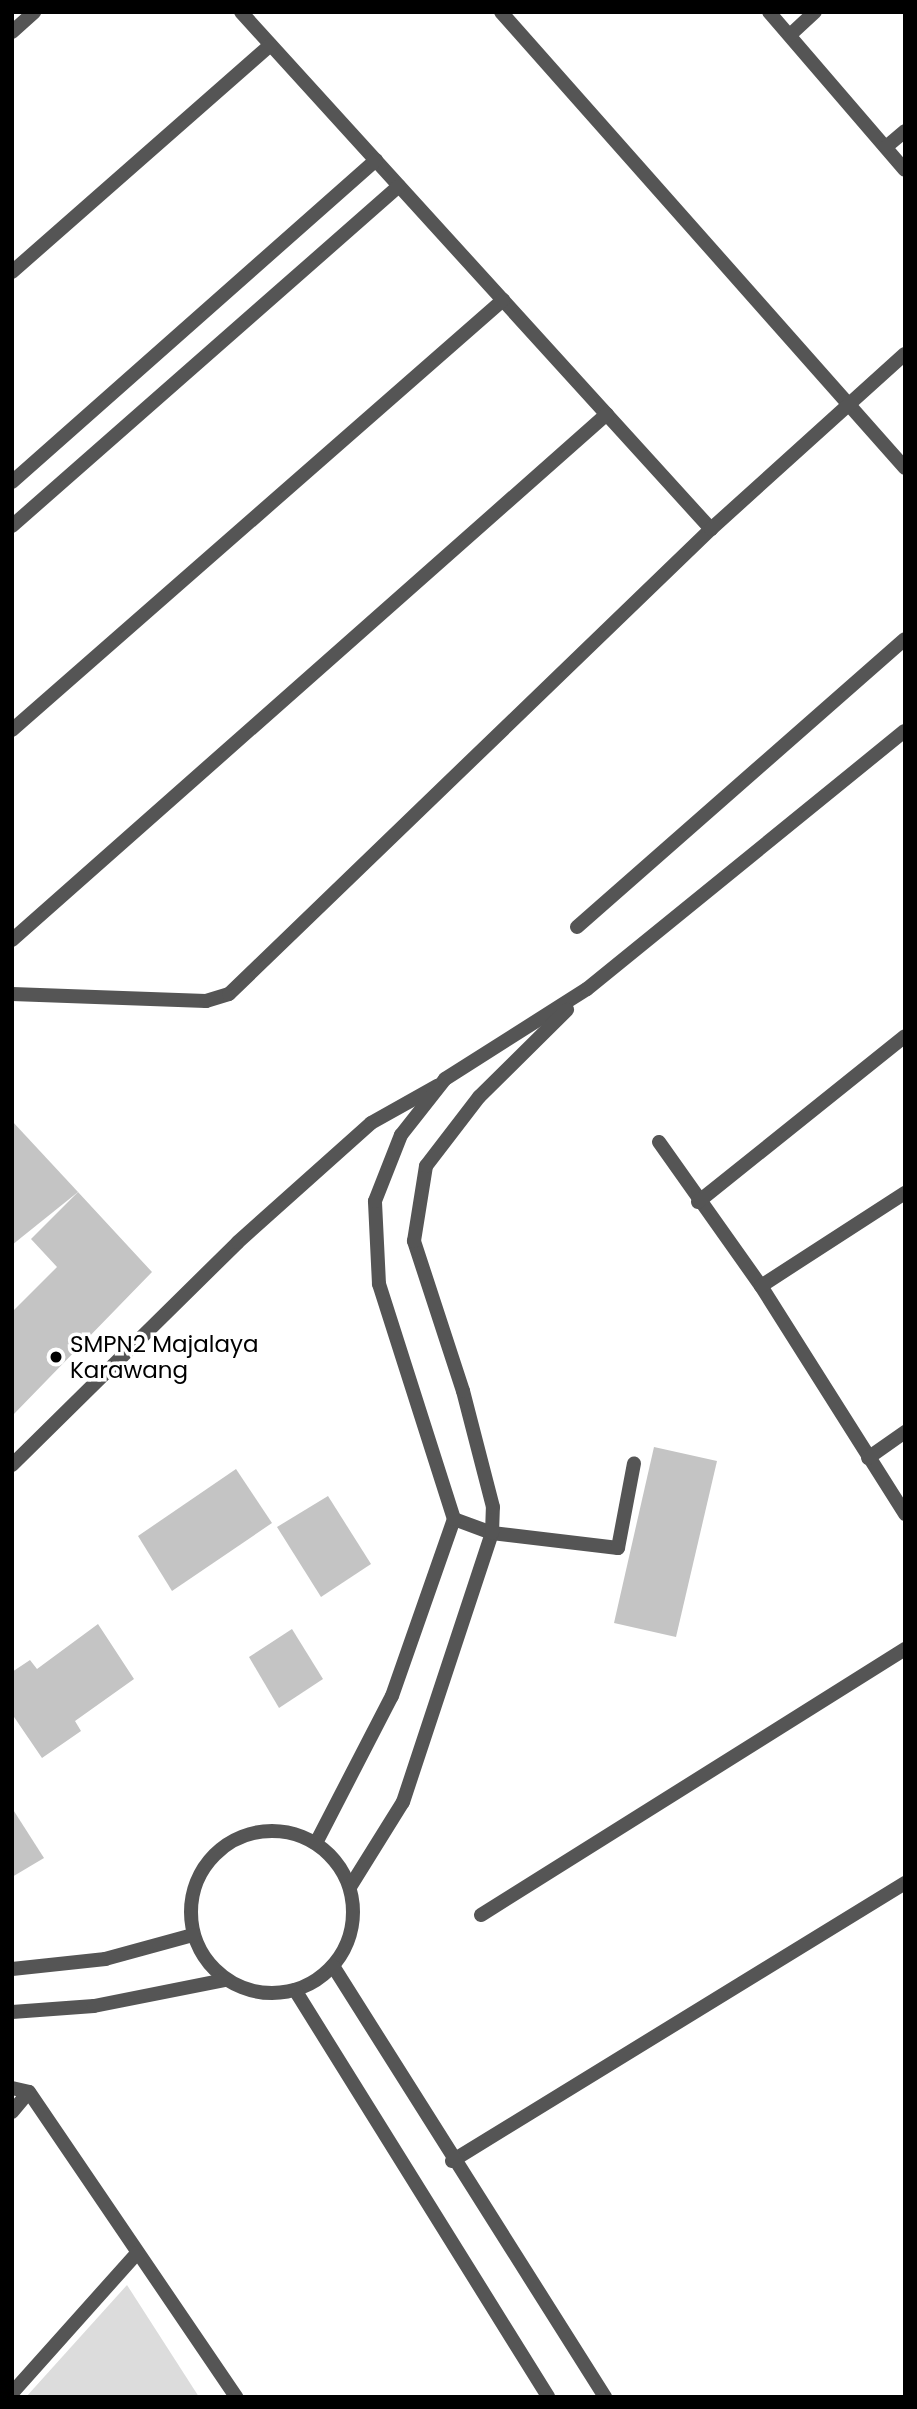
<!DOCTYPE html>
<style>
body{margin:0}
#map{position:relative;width:917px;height:2409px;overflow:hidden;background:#fff;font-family:Poppins,sans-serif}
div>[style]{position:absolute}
.green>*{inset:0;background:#dcdcdc}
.building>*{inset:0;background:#c4c4c4}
.service>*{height:14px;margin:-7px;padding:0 7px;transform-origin:7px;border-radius:7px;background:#555}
.minor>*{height:14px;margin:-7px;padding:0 7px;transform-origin:7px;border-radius:7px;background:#555}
.tertiary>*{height:14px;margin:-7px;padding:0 7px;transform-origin:7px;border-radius:7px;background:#555}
.tertiary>.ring{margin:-7px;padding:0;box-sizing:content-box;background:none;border:14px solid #555;border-radius:50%}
.dots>*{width:19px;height:19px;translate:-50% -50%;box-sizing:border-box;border:4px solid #fff;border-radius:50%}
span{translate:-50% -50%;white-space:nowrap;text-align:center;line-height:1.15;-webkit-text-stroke:7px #fff;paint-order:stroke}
.poi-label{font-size:23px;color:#000}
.left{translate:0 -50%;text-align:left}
.frame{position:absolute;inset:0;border:14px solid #000;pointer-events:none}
</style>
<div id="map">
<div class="green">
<div style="clip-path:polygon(127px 2285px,199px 2397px,26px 2397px)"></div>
</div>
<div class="building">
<div style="clip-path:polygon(12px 1121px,78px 1192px,12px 1245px)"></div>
<div style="clip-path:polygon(78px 1192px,152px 1272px,12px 1416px,12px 1312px,57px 1267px,31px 1239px)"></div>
<div style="clip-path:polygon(654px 1447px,717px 1461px,676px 1637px,614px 1623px)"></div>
<div style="clip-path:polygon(236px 1469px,272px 1523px,172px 1591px,138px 1536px)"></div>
<div style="clip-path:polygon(328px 1496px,371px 1564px,321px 1597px,277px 1527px)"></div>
<div style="clip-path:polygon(98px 1624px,134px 1679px,75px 1721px,81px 1731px,42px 1758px,12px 1714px,12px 1672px,30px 1660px,37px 1669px)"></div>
<div style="clip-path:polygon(292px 1629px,323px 1679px,279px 1708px,249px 1657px)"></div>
<div style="clip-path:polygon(12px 1808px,44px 1858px,12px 1877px)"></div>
</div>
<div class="service">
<div style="left:454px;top:1519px;width:40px;rotate:20.2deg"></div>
<div style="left:492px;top:1533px;width:127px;rotate:6.8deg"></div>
<div style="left:618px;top:1548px;width:86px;rotate:-79.3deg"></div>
</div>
<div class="minor">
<div style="left:241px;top:12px;width:699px;rotate:47.73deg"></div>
<div style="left:501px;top:12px;width:609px;rotate:48.46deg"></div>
<div style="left:769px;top:12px;width:208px;rotate:49.3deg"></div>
<div style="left:12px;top:32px;width:30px;rotate:-42deg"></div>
<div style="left:790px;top:35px;width:34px;rotate:-43deg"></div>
<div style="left:886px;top:147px;width:25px;rotate:-40deg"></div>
<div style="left:12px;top:272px;width:344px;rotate:-41.3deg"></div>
<div style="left:12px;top:482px;width:486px;rotate:-41.5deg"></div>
<div style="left:12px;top:526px;width:515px;rotate:-41.3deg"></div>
<div style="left:12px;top:730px;width:653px;rotate:-41.21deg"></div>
<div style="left:577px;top:927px;width:436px;rotate:-41.3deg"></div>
<div style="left:12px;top:940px;width:794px;rotate:-41.48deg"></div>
<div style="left:12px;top:994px;width:194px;rotate:2.1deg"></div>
<div style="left:206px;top:1001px;width:24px;rotate:-17deg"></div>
<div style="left:229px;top:994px;width:670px;rotate:-43.97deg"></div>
<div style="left:711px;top:529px;width:261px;rotate:-42.1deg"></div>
<div style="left:659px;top:1142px;width:176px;rotate:54.7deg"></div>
<div style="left:761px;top:1286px;width:270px;rotate:57.7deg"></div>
<div style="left:698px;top:1202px;width:265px;rotate:-38.7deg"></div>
<div style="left:761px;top:1286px;width:171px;rotate:-32.9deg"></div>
<div style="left:868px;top:1458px;width:45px;rotate:-35.1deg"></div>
<div style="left:12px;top:1465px;width:317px;rotate:-44.6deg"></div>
<div style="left:238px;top:1242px;width:178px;rotate:-41.8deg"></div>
<div style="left:371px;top:1123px;width:76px;rotate:-29.3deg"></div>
<div style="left:481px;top:1915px;width:501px;rotate:-32.1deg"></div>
<div style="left:12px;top:2088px;width:17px;rotate:13deg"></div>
<div style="left:29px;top:2092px;width:369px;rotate:55.8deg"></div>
<div style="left:12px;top:2112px;width:26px;rotate:-50deg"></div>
<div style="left:452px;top:2161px;width:532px;rotate:-31.54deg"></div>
<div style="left:12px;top:2393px;width:188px;rotate:-48.2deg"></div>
</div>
<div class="tertiary">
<div class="ring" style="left:191px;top:1831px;width:148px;height:148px"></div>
<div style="left:316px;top:1843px;width:165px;rotate:-62.7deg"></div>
<div style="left:392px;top:1696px;width:188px;rotate:-70.7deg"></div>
<div style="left:454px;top:1519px;width:247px;rotate:-107.7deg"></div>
<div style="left:379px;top:1284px;width:83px;rotate:-92.8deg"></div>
<div style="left:375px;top:1201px;width:71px;rotate:-68.5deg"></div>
<div style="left:401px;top:1135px;width:71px;rotate:-51.8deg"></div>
<div style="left:445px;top:1079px;width:168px;rotate:-32.4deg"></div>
<div style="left:587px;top:989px;width:409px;rotate:-39.1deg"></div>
<div style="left:350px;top:1887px;width:100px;rotate:-58.1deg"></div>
<div style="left:403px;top:1802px;width:283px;rotate:-71.7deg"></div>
<div style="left:492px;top:1533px;width:26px;rotate:-88deg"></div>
<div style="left:493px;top:1507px;width:120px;rotate:-104.5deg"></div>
<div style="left:463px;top:1391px;width:158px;rotate:-108.1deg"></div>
<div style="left:414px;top:1241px;width:76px;rotate:-80.9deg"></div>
<div style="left:426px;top:1166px;width:87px;rotate:-52.5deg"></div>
<div style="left:479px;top:1097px;width:124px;rotate:-44.7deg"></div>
<div style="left:333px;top:1966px;width:510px;rotate:57.74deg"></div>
<div style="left:12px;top:1969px;width:94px;rotate:-6.1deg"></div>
<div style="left:105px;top:1959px;width:91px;rotate:-15.3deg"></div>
<div style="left:295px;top:1990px;width:479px;rotate:58.1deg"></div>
<div style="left:12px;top:2012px;width:82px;rotate:-4.2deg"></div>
<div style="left:94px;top:2006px;width:134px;rotate:-11.2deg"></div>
</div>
<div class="dots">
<div style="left:56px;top:1357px;background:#000"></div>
</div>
<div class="poi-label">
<span class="left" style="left:70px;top:1357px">SMPN2 Majalaya<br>Karawang</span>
</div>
<div class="frame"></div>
</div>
